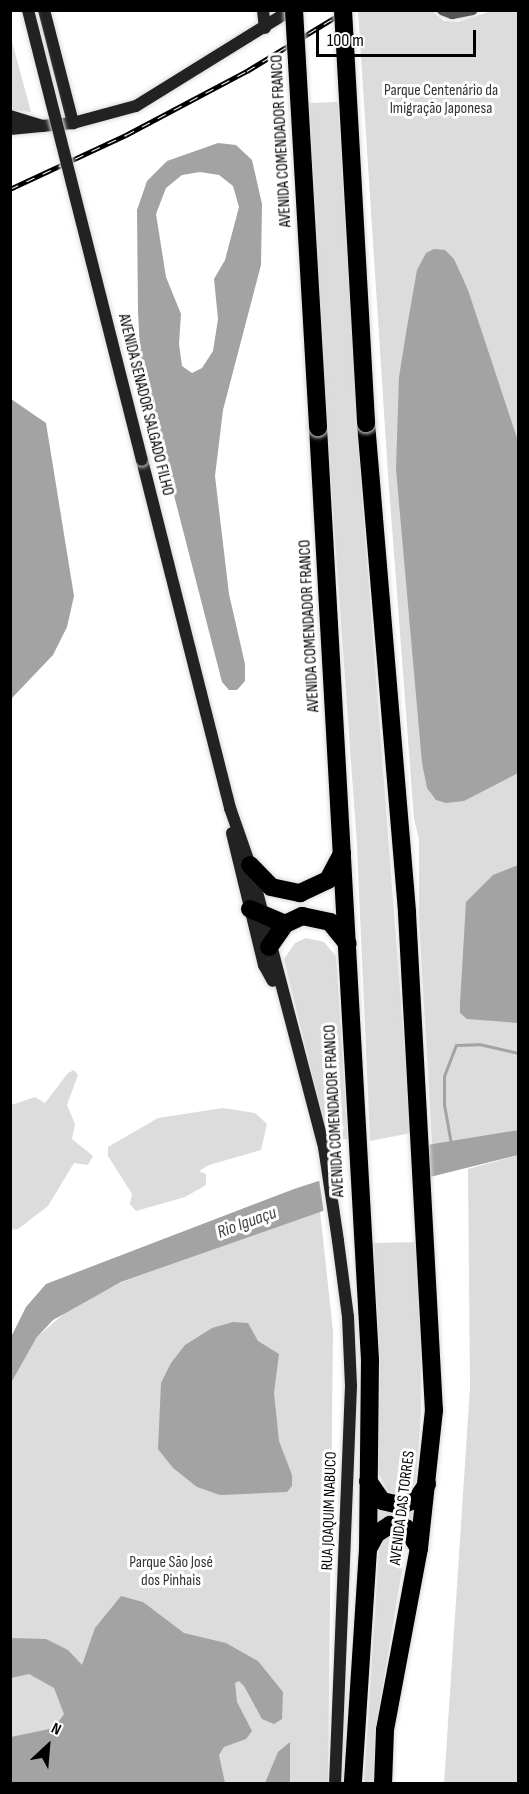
<!DOCTYPE html>
<meta charset="utf-8">
<style>
body{margin:0}
#map{position:relative;width:529px;height:1794px;overflow:hidden;background:#fff;font-family:"Sofia Sans Condensed",sans-serif}
div>[style]{position:absolute}
.green>*{inset:0;background:#dcdcdc}
.water>*{inset:0;background:#a3a3a3}
.pier>*{inset:0;background:#fff}
.stream>*{height:3px;margin:-1.5px;padding:0 1.5px;transform-origin:1.5px;border-radius:1.5px;background:#a3a3a3}
.roads{filter:drop-shadow(0 0 2px #dbdbdb) drop-shadow(0 0 2px #dbdbdb)}
.street>*{height:10px;margin:-5px;padding:0 5px;transform-origin:5px;border-radius:5px;background:#555}
.secondary>*{height:12px;margin:-6px;padding:0 6px;transform-origin:6px;border-radius:6px;background:#222}
.highway>*{height:18px;margin:-9px;padding:0 9px;transform-origin:9px;border-radius:9px;background:#000}
.rail>*{height:5px;margin-top:-2.5px;transform-origin:0;background:repeating-linear-gradient(90deg,#fff 0 9px,#000 0 18px);box-sizing:border-box;border-block:2px solid #000}
.bridges{filter:drop-shadow(0 0 2px #dbdbdb) drop-shadow(0 0 2px #dbdbdb)}
.secondary-bridge>*{height:12px;margin:-6px;padding:0 6px;transform-origin:6px;border-radius:6px;background:#222}
.highway-bridge>*{height:18px;margin:-9px;padding:0 9px;transform-origin:9px;border-radius:9px;background:#000}
span{translate:-50% -50%;white-space:nowrap;text-align:center;line-height:1.15;-webkit-text-stroke:6px #fff;paint-order:stroke}
.park-label{font-size:16px;color:#333}
.street-label{font-size:16px;color:#000}
.water-label{font-size:18px;color:#444;font-style:italic}
.frame{position:absolute;inset:0;border:12px solid #000;pointer-events:none}
.north{position:absolute;left:18px;top:1716px;width:60px;height:60px;-webkit-text-stroke:4px #fff;paint-order:stroke;rotate:26deg;font-size:16px;font-weight:700;line-height:24px;text-align:center;color:#000}
.north::after{content:'';display:block;margin:auto;width:21px;height:27px;background:#000;clip-path:polygon(50% 0,100% 100%,50% 72%,0 100%)}
.scale{position:absolute;left:316px;top:30px;width:160px;height:27px;box-sizing:border-box;border:3px solid #000;border-top:0;padding-left:8px;font-size:18px;line-height:21px;white-space:nowrap;color:#000;-webkit-text-stroke:4px #fff;paint-order:stroke}
</style>
<div id="map">
<div class="green">
<div style="clip-path:polygon(358px 11px,432px 11px,444px 21px,458px 22px,491px 11px,518px 11px,518px 1130px,432px 1144px,419px 919px,419px 839px,414px 819px,388px 474px)"></div>
<div style="clip-path:polygon(10px 34px,31px 112px,11px 110px)"></div>
<div style="clip-path:polygon(338px 102px,360px 470px,411px 1133px,370px 1141px,357px 845px,327px 428px,309px 103px)"></div>
<div style="clip-path:polygon(306px 938px,324px 942px,336px 956px,348px 1139px,328px 1140px,284px 959px,295px 943px)"></div>
<div style="clip-path:polygon(74px 1070px,78px 1075px,67px 1105px,75px 1124px,72px 1139px,93px 1156px,88px 1165px,74px 1163px,48px 1206px,18px 1229px,11px 1230px,11px 1105px,35px 1097px,45px 1103px,68px 1073px)"></div>
<div style="clip-path:polygon(223px 1108px,255px 1113px,267px 1124px,261px 1150px,209px 1165px,199px 1171px,206px 1174px,206px 1185px,185px 1197px,136px 1211px,130px 1204px,132px 1194px,108px 1156px,108px 1147px,158px 1118px)"></div>
<div style="clip-path:polygon(518px 1155px,518px 1783px,444px 1784px,470px 1387px,468px 1169px)"></div>
<div style="clip-path:polygon(320px 1211px,333px 1331px,328px 1783px,11px 1784px,11px 1383px,37px 1337px,68px 1310px,122px 1282px)"></div>
<div style="clip-path:polygon(420px 1242px,421px 1412px,416px 1481px,409px 1494px,401px 1497px,387px 1491px,378px 1472px,380px 1362px,373px 1243px)"></div>
<div style="clip-path:polygon(377px 1503px,400px 1513px,419px 1507px,415px 1529px,398px 1517px,376px 1525px)"></div>
<div style="clip-path:polygon(394px 1530px,406px 1546px,375px 1732px,374px 1783px,364px 1784px,379px 1549px,380px 1540px)"></div>
</div>
<div class="water">
<div style="clip-path:polygon(evenodd,218px 143px,236px 145px,252px 160px,262px 204px,261px 265px,223px 410px,215px 476px,229px 594px,245px 664px,245px 681px,237px 690px,229px 690px,222px 682px,141px 367px,138px 312px,137px 210px,147px 181px,167px 161px,218px 143px,200px 172px,219px 175px,233px 186px,239px 207px,225px 260px,214px 279px,218px 319px,213px 351px,202px 368px,192px 373px,182px 366px,179px 344px,181px 314px,166px 277px,156px 214px,166px 188px,182px 175px,200px 172px)"></div>
<div style="clip-path:polygon(434px 249px,445px 250px,454px 259px,468px 290px,518px 441px,518px 773px,464px 801px,446px 803px,436px 800px,427px 788px,422px 763px,396px 469px,399px 377px,407px 327px,417px 270px,426px 253px)"></div>
<div style="clip-path:polygon(11px 399px,46px 423px,74px 596px,67px 627px,53px 655px,11px 699px)"></div>
<div style="clip-path:polygon(518px 865px,518px 1023px,467px 1019px,460px 1013px,460px 1003px,466px 902px,493px 875px)"></div>
<div style="clip-path:polygon(518px 1130px,518px 1155px,394px 1186px,121px 1282px,53px 1320px,37px 1337px,11px 1383px,11px 1337px,26px 1307px,46px 1284px,294px 1189px,432px 1144px)"></div>
<div style="clip-path:polygon(233px 1322px,248px 1323px,258px 1341px,279px 1354px,274px 1393px,279px 1441px,292px 1475px,292px 1486px,287px 1492px,220px 1495px,197px 1487px,173px 1468px,158px 1449px,161px 1383px,171px 1363px,185px 1345px,212px 1328px)"></div>
<div style="clip-path:polygon(121px 1596px,143px 1602px,184px 1633px,226px 1643px,258px 1661px,283px 1692px,282px 1719px,274px 1724px,262px 1719px,244px 1686px,239px 1681px,235px 1683px,237px 1702px,252px 1731px,246px 1739px,224px 1747px,219px 1755px,225px 1783px,11px 1783px,11px 1737px,54px 1728px,64px 1714px,54px 1688px,29px 1674px,11px 1678px,11px 1638px,46px 1639px,68px 1650px,82px 1665px,95px 1628px)"></div>
<div style="clip-path:polygon(290px 1742px,290px 1783px,265px 1783px,278px 1752px)"></div>
</div>
<div class="pier">
<div style="clip-path:polygon(421px 1145px,424px 1182px,324px 1213px,319px 1179px)"></div>
</div>
<div class="stream">
<div style="left:451px;top:1144px;width:39px;rotate:-100deg"></div>
<div style="left:444px;top:1106px;width:30px;rotate:-90deg"></div>
<div style="left:444px;top:1076px;width:33px;rotate:-69deg"></div>
<div style="left:456px;top:1045px;width:23px;rotate:-2deg"></div>
<div style="left:479px;top:1044px;width:40px;rotate:13deg"></div>
</div>
<div class="roads">
<div class="street">
<div style="left:442px;top:10px;width:11px;rotate:22deg"></div>
<div style="left:452px;top:14px;width:21px;rotate:-11deg"></div>
</div>
<div class="secondary">
<div style="left:44px;top:10px;width:117px;rotate:75.6deg"></div>
<div style="left:263px;top:10px;width:18px;rotate:84deg"></div>
<div style="left:10px;top:116px;width:34px;rotate:17deg"></div>
<div style="left:10px;top:129px;width:63px;rotate:-5.4deg"></div>
<div style="left:73px;top:123px;width:65px;rotate:-15.1deg"></div>
<div style="left:136px;top:106px;width:182px;rotate:-31.8deg"></div>
<div style="left:142px;top:460px;width:359px;rotate:75.8deg"></div>
<div style="left:230px;top:808px;width:60px;rotate:70.7deg"></div>
<div style="left:250px;top:865px;width:292px;rotate:75.3deg"></div>
<div style="left:324px;top:1147px;width:95px;rotate:81.5deg"></div>
<div style="left:338px;top:1241px;width:77px;rotate:82.5deg"></div>
<div style="left:348px;top:1317px;width:69px;rotate:87.5deg"></div>
<div style="left:351px;top:1386px;width:398px;rotate:92.3deg"></div>
<div style="left:232px;top:833px;width:136px;rotate:76.4deg"></div>
<div style="left:264px;top:965px;width:18px;rotate:61deg"></div>
</div>
<div class="highway">
<div style="left:366px;top:423px;width:492px;rotate:85.2deg"></div>
<div style="left:407px;top:913px;width:498px;rotate:86.9deg"></div>
<div style="left:434px;top:1410px;width:139px;rotate:96.2deg"></div>
<div style="left:419px;top:1548px;width:185px;rotate:100.6deg"></div>
<div style="left:385px;top:1730px;width:54px;rotate:92.1deg"></div>
<div style="left:318px;top:427px;width:934px;rotate:86.81deg"></div>
<div style="left:370px;top:1360px;width:189px;rotate:90.6deg"></div>
<div style="left:368px;top:1549px;width:235px;rotate:93.7deg"></div>
<div style="left:250px;top:865px;width:30px;rotate:46deg"></div>
<div style="left:271px;top:887px;width:30px;rotate:12deg"></div>
<div style="left:300px;top:893px;width:31px;rotate:-25deg"></div>
<div style="left:328px;top:880px;width:30px;rotate:-62deg"></div>
<div style="left:250px;top:909px;width:38px;rotate:23deg"></div>
<div style="left:269px;top:947px;width:28px;rotate:-55deg"></div>
<div style="left:285px;top:924px;width:19px;rotate:-25deg"></div>
<div style="left:302px;top:916px;width:29px;rotate:12deg"></div>
<div style="left:330px;top:922px;width:28px;rotate:51deg"></div>
<div style="left:368px;top:1481px;width:24px;rotate:55deg"></div>
<div style="left:382px;top:1501px;width:18px;rotate:13deg"></div>
<div style="left:400px;top:1505px;width:18px;rotate:-19deg"></div>
<div style="left:417px;top:1499px;width:18px;rotate:-56deg"></div>
<div style="left:368px;top:1549px;width:17px;rotate:-62deg"></div>
<div style="left:376px;top:1534px;width:17px;rotate:-33deg"></div>
<div style="left:390px;top:1525px;width:16px;rotate:11deg"></div>
<div style="left:406px;top:1528px;width:24px;rotate:57deg"></div>
</div>
</div>
<div class="rail">
<div style="left:10px;top:189px;width:128px;rotate:-25deg"></div>
<div style="left:126px;top:135px;width:137px;rotate:-27.9deg"></div>
<div style="left:247px;top:71px;width:117px;rotate:-31.4deg"></div>
</div>
<div class="bridges">
<div class="secondary-bridge">
<div style="left:28px;top:10px;width:464px;rotate:75.8deg"></div>
</div>
<div class="highway-bridge">
<div style="left:294px;top:10px;width:418px;rotate:86.7deg"></div>
<div style="left:343px;top:10px;width:414px;rotate:86.8deg"></div>
</div>
</div>
<div class="park-label">
<span style="left:441px;top:100px">Parque Centenário da<br>Imigração Japonesa</span>
<span style="left:171px;top:1572px">Parque São José<br>dos Pinhais</span>
</div>
<div class="street-label">
<span style="left:282px;top:141px;rotate:-93deg">AVENIDA COMENDADOR FRANCO</span>
<span style="left:145px;top:405px;rotate:76deg">AVENIDA SENADOR SALGADO FILHO</span>
<span style="left:310px;top:626px;rotate:-93deg">AVENIDA COMENDADOR FRANCO</span>
<span style="left:335px;top:1111px;rotate:-93deg">AVENIDA COMENDADOR FRANCO</span>
<span style="left:403px;top:1508px;rotate:-83deg">AVENIDA DAS TORRES</span>
<span style="left:330px;top:1511px;rotate:-88deg">RUA JOAQUIM NABUCO</span>
</div>
<div class="water-label">
<span style="left:247px;top:1223px;rotate:-20deg">Rio Iguaçu</span>
</div>
<div class="frame"></div>
<div class="north">N</div>
<div class="scale">100 m</div>
</div>
